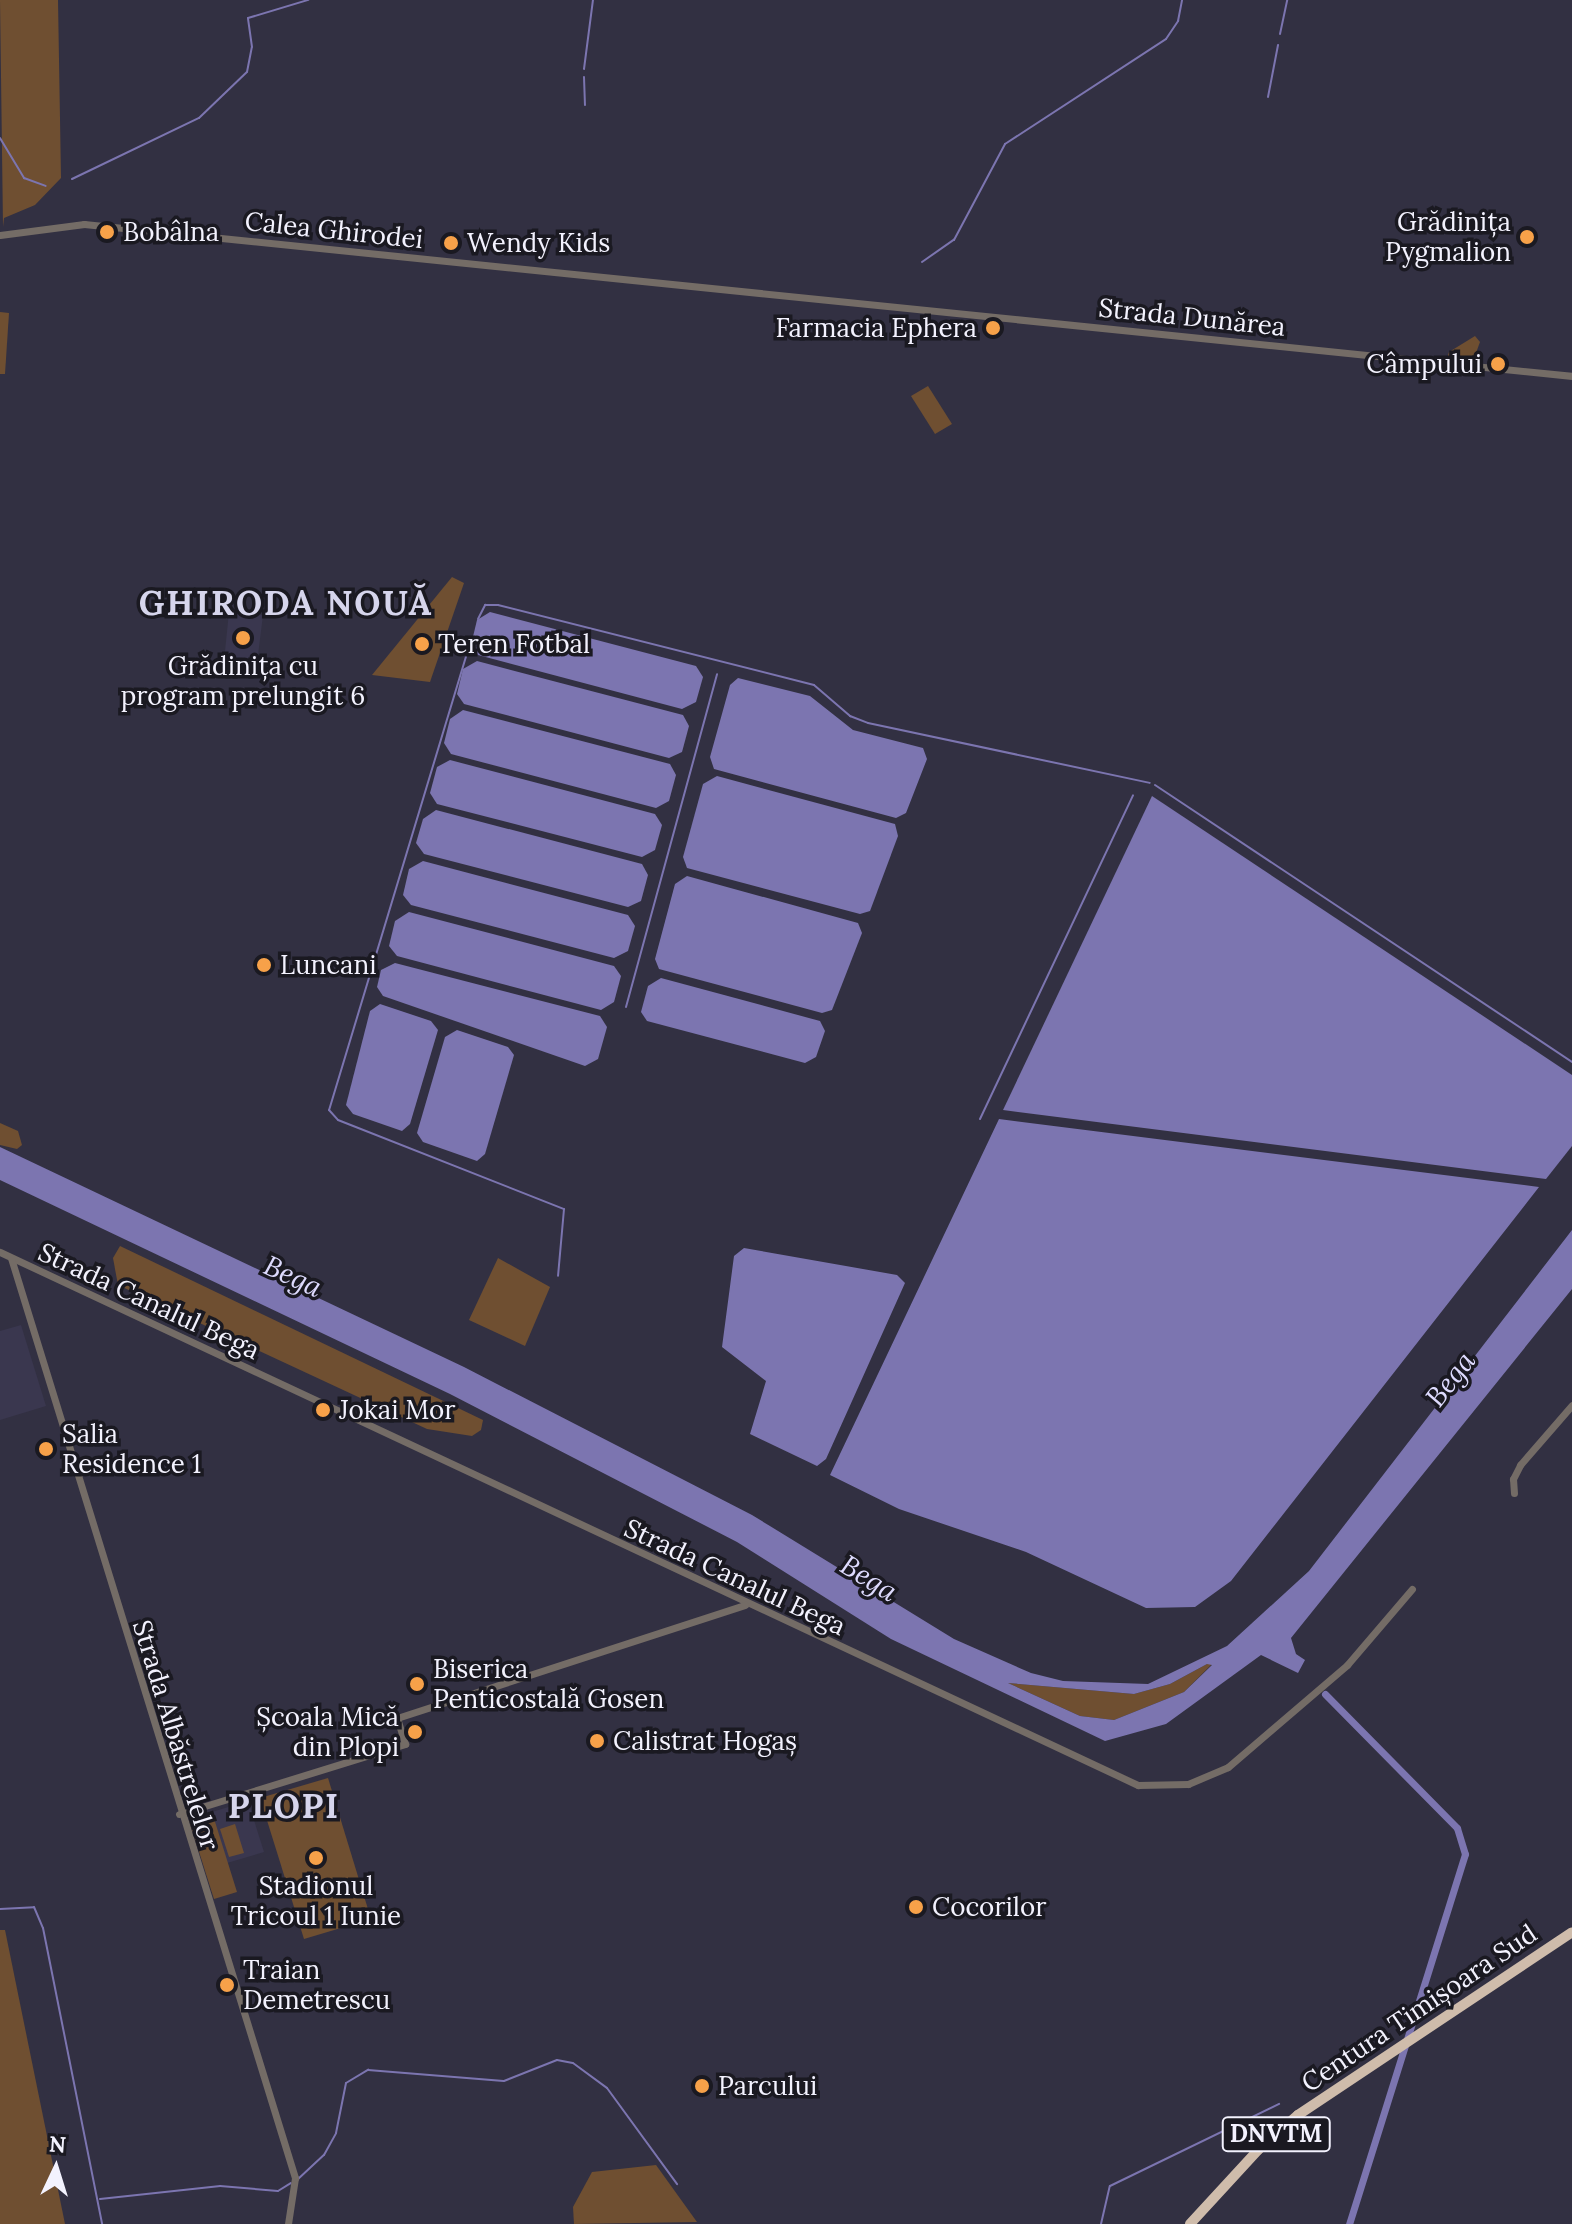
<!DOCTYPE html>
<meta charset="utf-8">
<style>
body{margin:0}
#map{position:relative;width:1572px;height:2224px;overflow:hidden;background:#323042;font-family:Lora,serif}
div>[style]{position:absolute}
.built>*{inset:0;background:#3a374f}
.green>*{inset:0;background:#6f4f31}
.water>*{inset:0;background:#7c75b0}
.stream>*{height:2px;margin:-1px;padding:0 1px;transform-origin:1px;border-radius:1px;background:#7c75b0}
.canal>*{height:7px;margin:-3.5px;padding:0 3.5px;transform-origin:3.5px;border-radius:3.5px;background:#7c75b0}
.minor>*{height:7px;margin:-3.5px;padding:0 3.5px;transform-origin:3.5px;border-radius:3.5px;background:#746c66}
.highway>*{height:10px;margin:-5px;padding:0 5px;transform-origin:5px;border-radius:5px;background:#cfbcab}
.dots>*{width:22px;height:22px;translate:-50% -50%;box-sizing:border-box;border:4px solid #1a1921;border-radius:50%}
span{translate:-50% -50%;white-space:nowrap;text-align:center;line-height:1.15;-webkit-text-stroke:7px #1a1921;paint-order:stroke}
.shield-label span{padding:2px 6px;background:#1a1921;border:2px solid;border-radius:6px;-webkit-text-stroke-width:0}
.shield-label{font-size:24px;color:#f3f2fe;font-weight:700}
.poi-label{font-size:26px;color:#f3f2fe}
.right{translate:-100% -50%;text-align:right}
.left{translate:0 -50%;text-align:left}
.street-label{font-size:26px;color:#f3f2fe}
.water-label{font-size:28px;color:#dedbfe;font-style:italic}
.district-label{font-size:34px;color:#d6d5ec;font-weight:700;letter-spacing:2px}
.north{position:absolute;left:16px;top:2128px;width:80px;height:80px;-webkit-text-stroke:6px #1a1921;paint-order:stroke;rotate:4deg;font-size:22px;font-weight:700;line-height:32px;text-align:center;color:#f3f2fe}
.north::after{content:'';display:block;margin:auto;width:28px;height:36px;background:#f3f2fe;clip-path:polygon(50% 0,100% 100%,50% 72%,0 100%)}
</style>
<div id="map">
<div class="built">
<div style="clip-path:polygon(229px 612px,263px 615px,257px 663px,224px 661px)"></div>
<div style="clip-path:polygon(21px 1325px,46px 1406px,0 1420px,0 1331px)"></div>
<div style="clip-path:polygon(248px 1801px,264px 1852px,227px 1863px,212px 1812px)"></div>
</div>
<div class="green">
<div style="clip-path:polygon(0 0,58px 0,61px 178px,35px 205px,4px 218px,3px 227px)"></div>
<div style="clip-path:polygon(0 312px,9px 313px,5px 374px,0 374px)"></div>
<div style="clip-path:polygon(1475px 336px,1480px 342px,1473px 361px,1447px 359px,1449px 352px)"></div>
<div style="clip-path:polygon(928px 386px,952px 424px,935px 434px,911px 396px)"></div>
<div style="clip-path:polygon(452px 577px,464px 583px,430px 682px,372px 675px)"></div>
<div style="clip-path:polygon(0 1123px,18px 1131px,22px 1145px,17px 1149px,0 1145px)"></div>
<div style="clip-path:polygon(120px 1246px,483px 1420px,481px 1430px,472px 1436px,427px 1429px,118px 1285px,113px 1258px)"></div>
<div style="clip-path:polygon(498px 1258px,550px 1287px,525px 1346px,469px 1320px)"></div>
<div style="clip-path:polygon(1207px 1664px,1212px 1664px,1184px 1692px,1114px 1720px,1080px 1716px,1008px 1683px,1134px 1694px,1170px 1684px)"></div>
<div style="clip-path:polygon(328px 1778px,371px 1919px,304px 1939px,260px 1798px)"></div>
<div style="clip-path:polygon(212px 1812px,237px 1892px,214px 1899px,189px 1820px)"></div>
<div style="clip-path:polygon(235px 1824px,244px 1853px,229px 1857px,220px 1829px)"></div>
<div style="clip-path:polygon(0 1930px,5px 1930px,65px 2224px,0 2224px)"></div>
<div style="clip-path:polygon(656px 2165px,697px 2222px,574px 2224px,573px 2207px,592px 2172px)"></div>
</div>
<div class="water">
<div style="clip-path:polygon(490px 612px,696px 666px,703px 677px,696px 702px,682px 709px,478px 655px,471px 645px,477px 620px)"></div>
<div style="clip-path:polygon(477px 661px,683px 715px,689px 726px,682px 752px,669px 758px,464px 704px,457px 694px,463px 669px)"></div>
<div style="clip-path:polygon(738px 678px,810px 696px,853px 730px,923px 748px,927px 759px,906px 813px,896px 818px,714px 769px,710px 757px,730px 685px)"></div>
<div style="clip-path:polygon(463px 710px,670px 764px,676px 775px,669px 801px,656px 808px,451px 754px,444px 743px,450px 719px)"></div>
<div style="clip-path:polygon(450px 760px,655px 814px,662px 825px,655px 850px,642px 857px,437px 804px,430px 793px,437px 767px)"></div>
<div style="clip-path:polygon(717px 776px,895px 824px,898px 836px,870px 911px,860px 914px,687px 868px,683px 857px,703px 784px)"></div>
<div style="clip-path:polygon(1152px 796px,1572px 1075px,1572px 1146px,1546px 1179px,1003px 1110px)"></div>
<div style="clip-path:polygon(436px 810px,642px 864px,648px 875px,641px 901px,628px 907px,424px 854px,416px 843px,423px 819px)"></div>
<div style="clip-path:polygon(423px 861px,628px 915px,635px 926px,628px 951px,614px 958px,411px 905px,403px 895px,409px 869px)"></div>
<div style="clip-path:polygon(687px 876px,858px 923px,862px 933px,832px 1010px,822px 1013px,659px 969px,655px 959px,675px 884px)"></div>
<div style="clip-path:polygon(409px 912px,614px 966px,621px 976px,614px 1002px,601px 1010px,397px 956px,389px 946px,395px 921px)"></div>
<div style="clip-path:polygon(395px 963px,600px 1016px,607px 1027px,598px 1059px,585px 1066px,383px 996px,377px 987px,381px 970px)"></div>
<div style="clip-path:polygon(661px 978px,820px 1021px,825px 1031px,816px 1057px,805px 1063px,647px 1021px,641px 1012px,648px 986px)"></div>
<div style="clip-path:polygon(380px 1004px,431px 1021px,438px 1030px,410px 1124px,402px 1131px,353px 1114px,346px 1105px,370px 1011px)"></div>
<div style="clip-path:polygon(457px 1030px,508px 1047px,514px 1055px,485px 1154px,477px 1161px,423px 1142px,417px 1133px,445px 1037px)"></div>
<div style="clip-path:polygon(999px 1119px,1539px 1187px,1231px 1581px,1195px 1607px,1146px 1608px,1026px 1552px,899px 1509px,830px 1475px)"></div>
<div style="clip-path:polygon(evenodd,0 1147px,464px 1367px,752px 1515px,954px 1639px,1031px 1673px,1063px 1681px,1148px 1684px,1227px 1646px,1309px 1571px,1572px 1230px,1572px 1289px,1291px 1638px,1296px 1654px,1305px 1660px,1298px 1673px,1261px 1655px,1166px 1724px,1105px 1741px,891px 1639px,737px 1542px,450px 1394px,0 1180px,0 1147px,1207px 1664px,1212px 1665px,1184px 1692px,1114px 1720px,1080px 1716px,1008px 1683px,1134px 1694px,1170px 1684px,1207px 1664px)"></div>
<div style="clip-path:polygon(744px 1248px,897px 1275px,905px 1283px,826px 1459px,817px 1466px,750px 1434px,766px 1381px,722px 1347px,734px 1256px)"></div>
</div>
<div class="stream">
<div style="left:1280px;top:34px;width:35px;rotate:-78deg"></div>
<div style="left:584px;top:69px;width:70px;rotate:-82.6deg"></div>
<div style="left:584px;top:77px;width:28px;rotate:88deg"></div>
<div style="left:1268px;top:97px;width:53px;rotate:-79.1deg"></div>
<div style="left:0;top:138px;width:47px;rotate:59deg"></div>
<div style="left:24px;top:178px;width:23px;rotate:20deg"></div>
<div style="left:72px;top:179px;width:141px;rotate:-25.7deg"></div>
<div style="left:199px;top:118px;width:66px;rotate:-43.8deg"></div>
<div style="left:247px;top:72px;width:25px;rotate:-79deg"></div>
<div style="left:252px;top:47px;width:29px;rotate:-98deg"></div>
<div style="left:248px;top:18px;width:63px;rotate:-16.7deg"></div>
<div style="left:922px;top:262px;width:39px;rotate:-35deg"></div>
<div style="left:954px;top:240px;width:109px;rotate:-62deg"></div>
<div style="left:1005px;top:144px;width:192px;rotate:-33.1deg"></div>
<div style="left:1166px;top:39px;width:22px;rotate:-56deg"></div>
<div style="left:1178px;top:21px;width:21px;rotate:-79deg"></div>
<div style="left:478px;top:619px;width:16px;rotate:-63deg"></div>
<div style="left:485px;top:605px;width:13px"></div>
<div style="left:498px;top:605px;width:326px;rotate:14.2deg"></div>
<div style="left:814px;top:685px;width:48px;rotate:40.7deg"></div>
<div style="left:850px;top:716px;width:19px;rotate:21deg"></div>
<div style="left:868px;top:723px;width:288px;rotate:12deg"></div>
<div style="left:471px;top:640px;width:491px;rotate:106.8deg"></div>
<div style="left:329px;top:1110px;width:13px;rotate:48deg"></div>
<div style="left:338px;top:1120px;width:243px;rotate:21.5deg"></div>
<div style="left:564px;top:1209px;width:67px;rotate:95.1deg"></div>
<div style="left:1155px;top:785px;width:501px;rotate:33.59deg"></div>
<div style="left:626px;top:1007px;width:345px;rotate:-74.7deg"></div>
<div style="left:980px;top:1119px;width:358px;rotate:-64.7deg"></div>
<div style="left:0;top:1909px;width:34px;rotate:-3deg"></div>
<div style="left:34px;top:1907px;width:23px;rotate:67deg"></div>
<div style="left:43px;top:1928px;width:302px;rotate:78.7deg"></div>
<div style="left:297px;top:2180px;width:37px;rotate:-43deg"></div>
<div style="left:324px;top:2155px;width:25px;rotate:-61deg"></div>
<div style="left:336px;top:2133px;width:51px;rotate:-78.7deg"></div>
<div style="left:346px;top:2083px;width:26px;rotate:-31deg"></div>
<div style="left:368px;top:2070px;width:136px;rotate:4.6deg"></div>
<div style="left:504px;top:2081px;width:57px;rotate:-21.6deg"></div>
<div style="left:557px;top:2060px;width:16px;rotate:11deg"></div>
<div style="left:573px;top:2063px;width:42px;rotate:36.3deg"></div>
<div style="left:607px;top:2088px;width:119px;rotate:53.9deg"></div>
<div style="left:100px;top:2199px;width:121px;rotate:-6.2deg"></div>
<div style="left:220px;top:2186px;width:58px;rotate:4.9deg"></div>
<div style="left:278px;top:2191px;width:15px;rotate:-32deg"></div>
<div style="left:1101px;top:2224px;width:39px;rotate:-77deg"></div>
<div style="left:1110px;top:2186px;width:188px;rotate:-25.9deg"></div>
</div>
<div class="canal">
<div style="left:1325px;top:1694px;width:188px;rotate:45.4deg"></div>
<div style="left:1457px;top:1828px;width:27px;rotate:73deg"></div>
<div style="left:1465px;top:1854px;width:388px;rotate:107.4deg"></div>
</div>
<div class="minor">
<div style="left:0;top:235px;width:85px;rotate:-7.5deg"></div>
<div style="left:84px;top:224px;width:1496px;rotate:5.83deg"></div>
<div style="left:0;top:1252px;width:1257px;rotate:25.1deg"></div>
<div style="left:1138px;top:1785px;width:50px;rotate:-1.1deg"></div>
<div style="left:1188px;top:1784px;width:43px;rotate:-23deg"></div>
<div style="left:1228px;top:1767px;width:157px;rotate:-40.6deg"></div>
<div style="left:1347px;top:1665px;width:100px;rotate:-49.5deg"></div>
<div style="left:11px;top:1258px;width:963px;rotate:72.84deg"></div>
<div style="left:295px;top:2178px;width:47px;rotate:98.7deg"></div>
<div style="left:1514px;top:1493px;width:14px;rotate:-94deg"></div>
<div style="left:1513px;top:1479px;width:16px;rotate:-63deg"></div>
<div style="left:1520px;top:1465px;width:79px;rotate:-49.1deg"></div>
<div style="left:179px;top:1814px;width:237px;rotate:-17.2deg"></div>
<div style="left:405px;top:1744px;width:27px;rotate:-107deg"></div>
<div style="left:397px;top:1718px;width:366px;rotate:-18deg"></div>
</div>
<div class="highway">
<div style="left:1190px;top:2224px;width:100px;rotate:-47.4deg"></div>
<div style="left:1258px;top:2150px;width:53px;rotate:-41.2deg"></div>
<div style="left:1298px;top:2115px;width:329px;rotate:-33.7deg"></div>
</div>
<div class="dots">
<div style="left:107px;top:232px;background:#f7a149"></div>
<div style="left:1527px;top:237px;background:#f7a149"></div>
<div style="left:451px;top:243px;background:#f7a149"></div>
<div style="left:993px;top:328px;background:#f7a149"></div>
<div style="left:1498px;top:364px;background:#f7a149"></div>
<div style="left:243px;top:638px;background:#f7a149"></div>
<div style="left:422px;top:644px;background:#f7a149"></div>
<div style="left:264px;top:965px;background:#f7a149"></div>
<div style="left:323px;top:1410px;background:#f7a149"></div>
<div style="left:46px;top:1449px;background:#f7a149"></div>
<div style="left:417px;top:1684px;background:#f7a149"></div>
<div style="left:415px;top:1732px;background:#f7a149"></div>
<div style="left:597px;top:1741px;background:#f7a149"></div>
<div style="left:316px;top:1858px;background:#f7a149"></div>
<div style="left:916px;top:1907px;background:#f7a149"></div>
<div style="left:227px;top:1985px;background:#f7a149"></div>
<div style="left:702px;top:2086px;background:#f7a149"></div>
</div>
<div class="shield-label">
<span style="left:1276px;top:2134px">DNVTM</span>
</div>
<div class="poi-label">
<span class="right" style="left:1511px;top:237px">Grădinița<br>Pygmalion</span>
<span class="left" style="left:123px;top:232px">Bobâlna</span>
<span class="left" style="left:467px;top:243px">Wendy Kids</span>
<span class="right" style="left:977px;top:328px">Farmacia Ephera</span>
<span class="right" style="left:1482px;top:364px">Câmpului</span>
<span class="left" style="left:438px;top:644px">Teren Fotbal</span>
<span style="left:243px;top:681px">Grădinița cu<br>program prelungit 6</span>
<span class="left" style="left:280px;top:965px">Luncani</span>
<span class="left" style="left:339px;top:1410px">Jokai Mor</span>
<span class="left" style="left:62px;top:1449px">Salia<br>Residence 1</span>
<span class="left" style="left:433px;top:1684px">Biserica<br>Penticostală Gosen</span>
<span class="right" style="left:399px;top:1732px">Școala Mică<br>din Plopi</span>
<span class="left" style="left:613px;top:1741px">Calistrat Hogaș</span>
<span style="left:316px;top:1901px">Stadionul<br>Tricoul 1 Iunie</span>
<span class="left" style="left:932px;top:1907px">Cocorilor</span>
<span class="left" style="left:243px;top:1985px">Traian<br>Demetrescu</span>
<span class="left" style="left:718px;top:2086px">Parcului</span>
</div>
<div class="street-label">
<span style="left:334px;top:230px;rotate:6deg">Calea Ghirodei</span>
<span style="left:1192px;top:317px;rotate:6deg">Strada Dunărea</span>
<span style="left:149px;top:1301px;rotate:25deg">Strada Canalul Bega</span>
<span style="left:735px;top:1577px;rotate:25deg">Strada Canalul Bega</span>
<span style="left:176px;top:1735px;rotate:73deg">Strada Albăstrelelor</span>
<span style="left:1419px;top:2008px;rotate:-34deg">Centura Timișoara Sud</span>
</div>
<div class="water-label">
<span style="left:293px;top:1276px;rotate:25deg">Bega</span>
<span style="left:1450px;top:1379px;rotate:-52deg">Bega</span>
<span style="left:869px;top:1578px;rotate:32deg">Bega</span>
</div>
<div class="district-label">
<span style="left:286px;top:603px">GHIRODA NOUĂ</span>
<span style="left:284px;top:1806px">PLOPI</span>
</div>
<div class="north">N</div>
</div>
